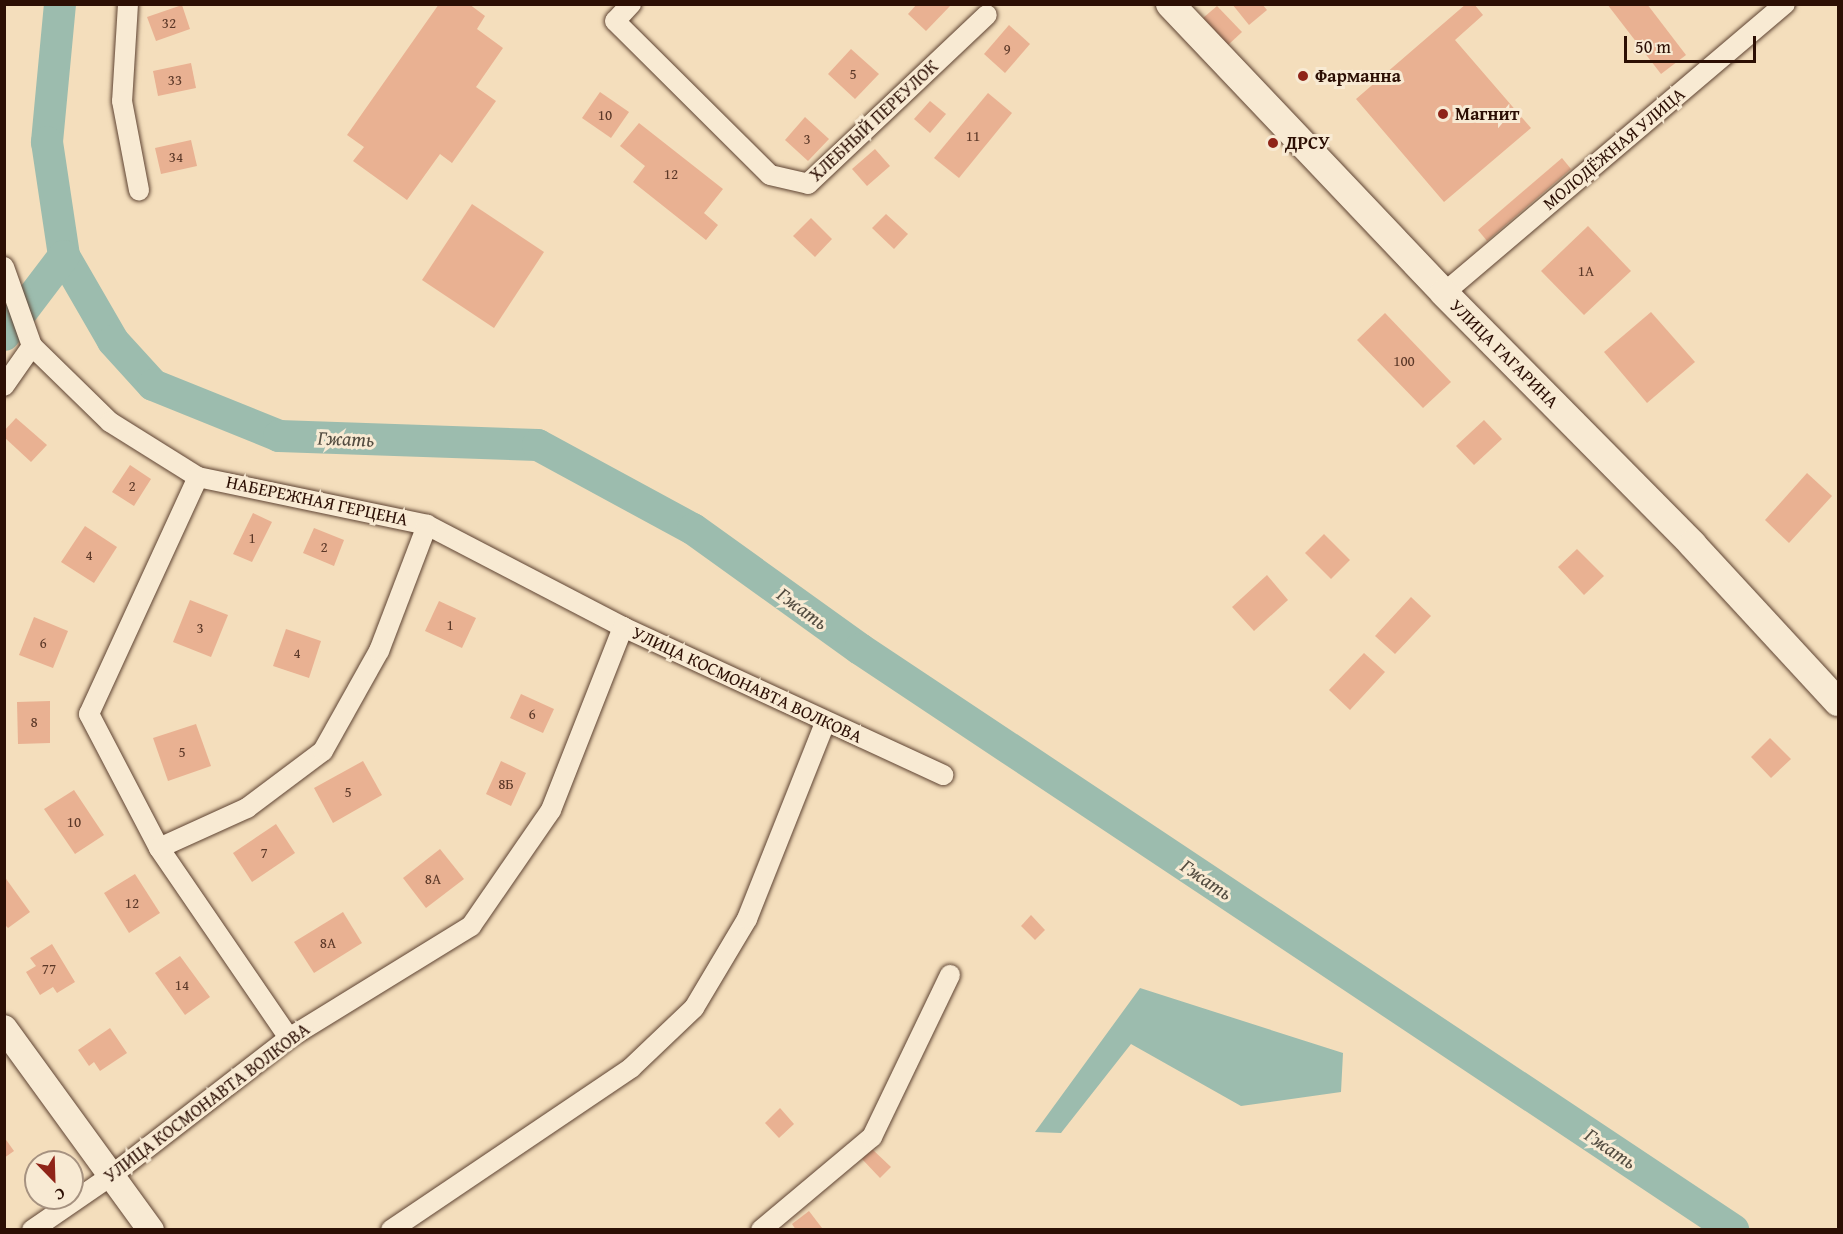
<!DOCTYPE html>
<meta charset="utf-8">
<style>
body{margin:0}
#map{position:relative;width:1843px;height:1234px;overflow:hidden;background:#f4debc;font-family:"Gentium Book Plus",serif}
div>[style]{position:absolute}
.water>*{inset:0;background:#9cbcae}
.river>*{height:32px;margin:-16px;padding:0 16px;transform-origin:16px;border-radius:16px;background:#9cbcae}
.building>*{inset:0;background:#e9b192}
.roads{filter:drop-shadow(0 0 2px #5e4332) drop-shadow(0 0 2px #5e4332)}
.minor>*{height:20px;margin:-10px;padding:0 10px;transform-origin:10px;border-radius:10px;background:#f8ead3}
.tertiary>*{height:26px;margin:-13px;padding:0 13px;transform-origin:13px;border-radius:13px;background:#f8ead3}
.secondary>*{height:28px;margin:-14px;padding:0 14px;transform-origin:14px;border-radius:14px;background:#f8ead3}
.dots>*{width:16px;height:16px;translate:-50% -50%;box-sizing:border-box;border:3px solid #f8ead3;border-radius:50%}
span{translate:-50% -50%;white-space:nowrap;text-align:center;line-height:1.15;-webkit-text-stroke:6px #f8ead3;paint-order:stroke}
.number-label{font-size:15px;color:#5b3828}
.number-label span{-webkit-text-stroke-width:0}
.poi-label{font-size:18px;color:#2c0f04;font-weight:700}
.left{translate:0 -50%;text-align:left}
.street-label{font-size:18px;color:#2c0f04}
.water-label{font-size:20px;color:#534c40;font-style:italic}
.frame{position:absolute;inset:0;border:6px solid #2c0f04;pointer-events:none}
.north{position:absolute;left:24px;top:1150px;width:60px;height:60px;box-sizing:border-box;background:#f8ead3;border:2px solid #a69280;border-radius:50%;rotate:157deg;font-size:16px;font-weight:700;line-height:24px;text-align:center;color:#2c0f04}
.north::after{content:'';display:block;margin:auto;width:21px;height:27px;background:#8f2418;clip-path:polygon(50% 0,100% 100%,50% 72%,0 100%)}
.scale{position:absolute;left:1624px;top:36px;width:132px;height:27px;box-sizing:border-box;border:3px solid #2c0f04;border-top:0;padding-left:8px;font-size:18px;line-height:21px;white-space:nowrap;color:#2c0f04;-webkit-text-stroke:4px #f8ead3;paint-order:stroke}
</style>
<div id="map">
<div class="water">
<div style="clip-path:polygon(1140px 988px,1343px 1053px,1341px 1092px,1241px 1106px,1131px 1044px,1061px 1133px,1035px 1132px)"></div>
</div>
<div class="river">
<div style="left:60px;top:4px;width:139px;rotate:95.4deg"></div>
<div style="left:47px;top:142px;width:115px;rotate:81.5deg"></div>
<div style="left:64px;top:256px;width:98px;rotate:60deg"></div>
<div style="left:113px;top:341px;width:59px;rotate:47.7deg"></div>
<div style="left:153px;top:385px;width:136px;rotate:22deg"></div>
<div style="left:279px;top:436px;width:259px;rotate:2deg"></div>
<div style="left:538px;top:445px;width:176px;rotate:28.5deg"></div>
<div style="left:693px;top:529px;width:206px;rotate:35.7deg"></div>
<div style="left:860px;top:649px;width:1049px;rotate:33.64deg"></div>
<div style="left:4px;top:335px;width:99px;rotate:-52.8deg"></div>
</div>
<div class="building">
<div style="clip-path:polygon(439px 4px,469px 4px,485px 16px,477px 29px,503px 48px,476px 87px,496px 101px,452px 163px,440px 154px,407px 200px,353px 161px,364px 147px,347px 135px)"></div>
<div style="clip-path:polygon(917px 4px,952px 4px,926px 31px,908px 14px)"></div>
<div style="clip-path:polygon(1232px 4px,1262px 4px,1267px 10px,1249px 25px)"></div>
<div style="clip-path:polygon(1466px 4px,1474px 4px,1483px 15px,1455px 40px,1531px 128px,1444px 202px,1356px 99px)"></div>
<div style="clip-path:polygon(1607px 4px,1647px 4px,1686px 55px,1661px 74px)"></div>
<div style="clip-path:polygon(182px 5px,190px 29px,156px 41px,147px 17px)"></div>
<div style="clip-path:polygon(1217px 6px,1242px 32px,1228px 45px,1203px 18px)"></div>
<div style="clip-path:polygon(1009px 25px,1030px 44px,1005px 73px,984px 54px)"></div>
<div style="clip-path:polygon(851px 49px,879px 74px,855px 99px,828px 74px)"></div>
<div style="clip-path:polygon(191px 63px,196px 88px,158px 96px,153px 71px)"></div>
<div style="clip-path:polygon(600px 92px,629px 112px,611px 138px,582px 118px)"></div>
<div style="clip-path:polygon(988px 93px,1012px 113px,959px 178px,934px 158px)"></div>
<div style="clip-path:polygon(930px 101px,946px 114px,930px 133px,914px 119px)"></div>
<div style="clip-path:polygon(805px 117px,829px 139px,808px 161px,785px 140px)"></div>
<div style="clip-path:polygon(639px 123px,723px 189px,704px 213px,718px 225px,706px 240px,633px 182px,645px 166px,620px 146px)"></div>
<div style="clip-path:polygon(191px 140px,197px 166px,161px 174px,155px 148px)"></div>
<div style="clip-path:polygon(875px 149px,890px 166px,867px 186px,852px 169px)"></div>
<div style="clip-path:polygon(1562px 158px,1571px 169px,1487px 241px,1478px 230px)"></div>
<div style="clip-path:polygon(472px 204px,544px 252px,494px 328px,422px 280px)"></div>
<div style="clip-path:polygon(886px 214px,908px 234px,894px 249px,872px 228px)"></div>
<div style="clip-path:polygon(811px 218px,832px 239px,815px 257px,793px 236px)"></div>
<div style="clip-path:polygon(1588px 226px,1631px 271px,1584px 315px,1541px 271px)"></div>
<div style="clip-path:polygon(1651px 312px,1695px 362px,1647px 403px,1604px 352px)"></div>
<div style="clip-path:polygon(1385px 313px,1451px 382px,1423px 408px,1357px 340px)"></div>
<div style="clip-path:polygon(16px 418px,47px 445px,31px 462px,4px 437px,4px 431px)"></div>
<div style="clip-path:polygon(1484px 420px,1502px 439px,1474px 465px,1456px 446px)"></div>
<div style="clip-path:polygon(130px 465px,151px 479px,134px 506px,112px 492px)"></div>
<div style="clip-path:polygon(1807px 473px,1832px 496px,1789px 543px,1765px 520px)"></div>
<div style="clip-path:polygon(253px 513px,272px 522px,252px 562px,233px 554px)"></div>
<div style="clip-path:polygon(85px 526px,117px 547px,94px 583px,61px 562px)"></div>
<div style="clip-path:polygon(314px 528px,344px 540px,334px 566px,303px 553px)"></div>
<div style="clip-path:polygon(1324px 534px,1350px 560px,1331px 579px,1305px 553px)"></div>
<div style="clip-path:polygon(1577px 549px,1604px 576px,1584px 595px,1558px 567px)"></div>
<div style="clip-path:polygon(1267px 575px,1288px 600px,1254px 631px,1232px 607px)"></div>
<div style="clip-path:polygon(1411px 597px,1431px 616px,1395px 654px,1375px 636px)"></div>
<div style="clip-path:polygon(190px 600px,228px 615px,211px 657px,173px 642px)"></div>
<div style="clip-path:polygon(439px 601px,476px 618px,462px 648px,425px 631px)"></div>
<div style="clip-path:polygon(34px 617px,68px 631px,53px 668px,19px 655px)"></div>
<div style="clip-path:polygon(286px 629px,321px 641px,309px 678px,273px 666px)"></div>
<div style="clip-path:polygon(1364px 653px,1385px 672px,1350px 710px,1329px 690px)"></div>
<div style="clip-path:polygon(521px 694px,554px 709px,543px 733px,510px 718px)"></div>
<div style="clip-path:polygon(50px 701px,50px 743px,18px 744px,17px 702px)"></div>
<div style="clip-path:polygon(196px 724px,211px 766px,168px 781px,153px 738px)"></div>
<div style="clip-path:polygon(1770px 738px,1791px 759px,1771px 778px,1751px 757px)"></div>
<div style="clip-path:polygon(363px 761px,382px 795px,333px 823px,314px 788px)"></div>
<div style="clip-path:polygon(501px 761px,526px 773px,511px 806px,486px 794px)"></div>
<div style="clip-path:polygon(74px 790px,104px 835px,75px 854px,44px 809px)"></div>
<div style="clip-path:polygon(276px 824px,295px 853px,252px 882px,233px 853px)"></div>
<div style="clip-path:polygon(440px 849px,464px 879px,426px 908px,403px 878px)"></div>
<div style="clip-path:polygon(135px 874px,160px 913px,129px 933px,104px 893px)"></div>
<div style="clip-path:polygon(4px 876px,30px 912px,8px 928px,4px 924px)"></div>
<div style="clip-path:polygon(343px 912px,362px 943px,314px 973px,294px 942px)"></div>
<div style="clip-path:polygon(1031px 915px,1045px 930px,1035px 940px,1021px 926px)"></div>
<div style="clip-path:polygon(52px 944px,75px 982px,57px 993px,53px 987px,40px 995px,26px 972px,36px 966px,30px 958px)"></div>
<div style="clip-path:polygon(180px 956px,210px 997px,185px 1015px,155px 973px)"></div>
<div style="clip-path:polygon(110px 1028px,127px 1053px,100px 1071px,94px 1062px,89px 1066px,78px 1050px)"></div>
<div style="clip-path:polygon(780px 1108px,794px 1124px,779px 1138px,765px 1123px)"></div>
<div style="clip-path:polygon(4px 1137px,14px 1151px,4px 1158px)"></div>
<div style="clip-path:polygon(872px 1149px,891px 1167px,880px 1178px,862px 1159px)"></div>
<div style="clip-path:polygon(809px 1211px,822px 1228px,796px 1230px,792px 1224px)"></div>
</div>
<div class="roads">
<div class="minor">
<div style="left:128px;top:4px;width:97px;rotate:93.5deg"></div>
<div style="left:122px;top:101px;width:91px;rotate:79.2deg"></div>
<div style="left:631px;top:4px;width:23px;rotate:133deg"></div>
<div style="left:615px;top:21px;width:218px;rotate:44.8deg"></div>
<div style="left:770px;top:175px;width:39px;rotate:13deg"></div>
<div style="left:808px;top:184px;width:246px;rotate:-43.4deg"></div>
<div style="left:4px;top:267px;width:84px;rotate:70.5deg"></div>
<div style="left:32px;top:346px;width:109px;rotate:44.3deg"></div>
<div style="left:110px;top:422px;width:104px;rotate:32deg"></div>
<div style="left:198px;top:477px;width:234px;rotate:11.8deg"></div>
<div style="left:427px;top:525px;width:221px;rotate:27.5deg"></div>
<div style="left:1444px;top:293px;width:447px;rotate:-40.3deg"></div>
<div style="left:4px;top:386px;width:49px;rotate:-55deg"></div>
<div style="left:198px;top:477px;width:261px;rotate:114.7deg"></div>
<div style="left:89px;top:714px;width:151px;rotate:62.4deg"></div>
<div style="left:159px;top:848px;width:230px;rotate:55.6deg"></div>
<div style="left:159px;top:848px;width:97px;rotate:-24.4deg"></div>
<div style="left:247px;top:808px;width:95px;rotate:-36.9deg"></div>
<div style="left:323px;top:751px;width:115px;rotate:-60.8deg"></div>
<div style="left:379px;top:651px;width:135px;rotate:-69.1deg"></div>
<div style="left:32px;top:1230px;width:97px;rotate:-34.5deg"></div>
<div style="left:112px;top:1175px;width:224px;rotate:-37.7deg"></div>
<div style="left:289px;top:1038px;width:214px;rotate:-31.6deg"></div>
<div style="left:471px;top:926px;width:141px;rotate:-55.4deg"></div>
<div style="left:551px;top:810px;width:197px;rotate:-68.5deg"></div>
<div style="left:623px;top:627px;width:353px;rotate:24.8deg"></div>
<div style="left:391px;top:1230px;width:290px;rotate:-34deg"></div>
<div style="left:631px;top:1068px;width:87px;rotate:-43.6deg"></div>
<div style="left:694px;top:1008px;width:104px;rotate:-59.2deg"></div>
<div style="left:747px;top:919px;width:211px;rotate:-68.3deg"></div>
<div style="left:761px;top:1230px;width:145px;rotate:-40deg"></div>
<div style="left:872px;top:1137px;width:180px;rotate:-64.3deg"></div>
</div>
<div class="tertiary">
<div style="left:4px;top:1028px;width:250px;rotate:54deg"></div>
</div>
<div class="secondary">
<div style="left:1170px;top:4px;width:398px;rotate:46.5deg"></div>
<div style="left:1444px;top:293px;width:353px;rotate:45.3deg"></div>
<div style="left:1692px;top:544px;width:215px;rotate:47.3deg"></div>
</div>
</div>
<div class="dots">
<div style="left:1303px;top:76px;background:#8f2418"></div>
<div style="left:1443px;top:114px;background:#8f2418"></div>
<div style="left:1273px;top:143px;background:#8f2418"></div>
</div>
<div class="number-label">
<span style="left:169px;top:23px">32</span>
<span style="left:1007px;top:49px">9</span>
<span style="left:853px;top:74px">5</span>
<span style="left:175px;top:80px">33</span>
<span style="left:605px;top:115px">10</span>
<span style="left:973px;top:136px">11</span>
<span style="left:807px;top:139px">3</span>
<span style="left:176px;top:157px">34</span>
<span style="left:671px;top:174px">12</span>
<span style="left:1586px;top:271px">1А</span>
<span style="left:1404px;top:361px">100</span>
<span style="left:132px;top:486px">2</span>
<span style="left:252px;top:538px">1</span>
<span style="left:324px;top:547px">2</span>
<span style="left:89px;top:555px">4</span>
<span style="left:450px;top:625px">1</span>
<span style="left:200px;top:628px">3</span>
<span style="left:43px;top:643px">6</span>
<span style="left:297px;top:653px">4</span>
<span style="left:532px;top:714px">6</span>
<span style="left:34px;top:722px">8</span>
<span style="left:182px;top:752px">5</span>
<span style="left:506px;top:784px">8Б</span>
<span style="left:348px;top:792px">5</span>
<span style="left:74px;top:822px">10</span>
<span style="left:264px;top:853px">7</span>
<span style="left:433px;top:879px">8А</span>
<span style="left:132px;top:903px">12</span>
<span style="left:328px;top:943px">8А</span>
<span style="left:49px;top:969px">77</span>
<span style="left:182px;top:985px">14</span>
</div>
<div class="poi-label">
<span class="left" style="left:1315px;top:76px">Фарманна</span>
<span class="left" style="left:1455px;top:114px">Магнит</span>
<span class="left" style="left:1285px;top:143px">ДРСУ</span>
</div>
<div class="street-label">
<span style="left:874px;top:121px;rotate:-43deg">ХЛЕБНЫЙ ПЕРЕУЛОК</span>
<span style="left:1614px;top:149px;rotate:-40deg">МОЛОДЁЖНАЯ УЛИЦА</span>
<span style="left:1504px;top:354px;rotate:45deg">УЛИЦА ГАГАРИНА</span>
<span style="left:317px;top:501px;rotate:12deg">НАБЕРЕЖНАЯ ГЕРЦЕНА</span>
<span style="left:747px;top:685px;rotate:25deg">УЛИЦА КОСМОНАВТА ВОЛКОВА</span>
<span style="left:207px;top:1103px;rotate:-37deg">УЛИЦА КОСМОНАВТА ВОЛКОВА</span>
</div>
<div class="water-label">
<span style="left:346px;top:438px;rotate:2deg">Гжать</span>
<span style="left:803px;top:608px;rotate:36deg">Гжать</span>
<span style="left:1207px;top:879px;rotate:34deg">Гжать</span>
<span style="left:1611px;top:1148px;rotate:34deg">Гжать</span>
</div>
<div class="frame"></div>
<div class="north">С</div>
<div class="scale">50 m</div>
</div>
